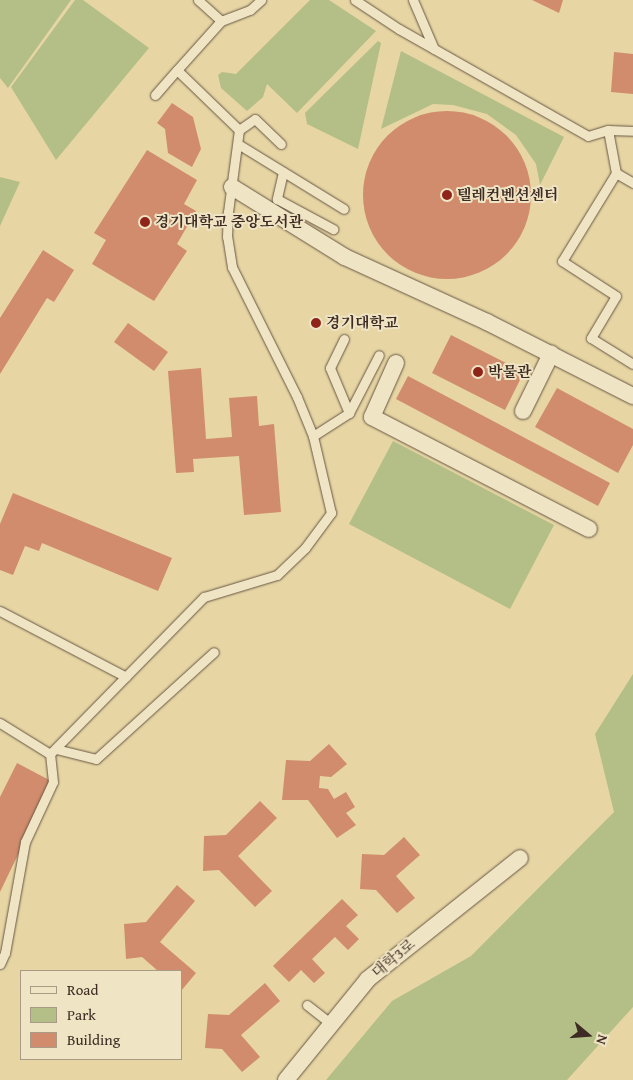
<!DOCTYPE html>
<meta charset="utf-8">
<style>
body{margin:0}
#map{position:relative;width:633px;height:1080px;overflow:hidden;background:#e7d6a4;font-family:"Gentium Book Plus","Noto Serif KR",serif}
div>[style]{position:absolute}
.green>*{inset:0;background:#b4be87}
.building>*{inset:0;background:#d08c6c}
.round{border-radius:50%}
.roads{filter:drop-shadow(0 0 1px #685644) drop-shadow(0 0 1px #685644)}
.lane>*{height:9px;margin:-4.5px;padding:0 4.5px;transform-origin:4.5px;border-radius:4.5px;background:#efe4c4}
.street>*{height:16px;margin:-8px;padding:0 8px;transform-origin:8px;border-radius:8px;background:#efe4c4}
.dots>*{width:14px;height:14px;translate:-50% -50%;box-sizing:border-box;border:2px solid #efe4c4;border-radius:50%}
span{translate:-50% -50%;white-space:nowrap;text-align:center;line-height:1.15;-webkit-text-stroke:4px #efe4c4;paint-order:stroke}
.poi-label{font-size:15px;color:#3d2b24;font-weight:700}
.left{translate:0 -50%;text-align:left}
.street-label{font-size:15px;color:#3d2b24}
.legend{position:absolute;left:20px;top:970px;width:162px;height:90px;box-sizing:border-box;background:#efe4c4;border:1px solid #a89a84;margin:0;padding:6px 9px;list-style:none;font-size:15px;color:#3d2b24}
.legend li{display:flex;align-items:center;gap:10px;height:25px}
.legend b{width:25px;border:1px solid #a89a84}
.north{position:absolute;left:563px;top:1010px;width:50px;height:50px;-webkit-text-stroke:4px #efe4c4;paint-order:stroke;rotate:108deg;font-size:14px;font-weight:700;line-height:20px;text-align:center;color:#3d2b24}
.north::after{content:'';display:block;margin:auto;width:18px;height:22px;background:#3d2b24;clip-path:polygon(50% 0,100% 100%,50% 72%,0 100%)}
</style>
<div id="map">
<div class="green">
<div style="clip-path:polygon(0 0,71px 0,8px 88px,0 78px)"></div>
<div style="clip-path:polygon(75px 0,83px 0,149px 48px,56px 160px,11px 87px)"></div>
<div style="clip-path:polygon(310px 0,329px 0,376px 31px,297px 113px,267px 84px,263px 97px,247px 111px,221px 88px,218px 75px,222px 72px,236px 74px)"></div>
<div style="clip-path:polygon(378px 41px,381px 43px,358px 149px,307px 124px,305px 113px)"></div>
<div style="clip-path:polygon(401px 51px,564px 137px,540px 185px,536px 164px,516px 135px,487px 114px,453px 105px,433px 104px,381px 129px)"></div>
<div style="clip-path:polygon(0 177px,20px 182px,0 226px)"></div>
<div style="clip-path:polygon(393px 441px,554px 525px,510px 609px,349px 524px)"></div>
<div style="clip-path:polygon(633px 674px,633px 1007px,567px 1080px,326px 1080px,392px 1001px,471px 956px,614px 812px,595px 734px)"></div>
</div>
<div class="building">
<div style="clip-path:polygon(532px 0,563px 0,559px 13px)"></div>
<div style="clip-path:polygon(614px 52px,633px 54px,633px 94px,611px 92px)"></div>
<div style="clip-path:polygon(172px 103px,193px 117px,201px 149px,192px 167px,168px 153px,165px 129px,157px 123px)"></div>
<div class="round" style="left:363px;top:111px;width:168px;height:168px"></div>
<div style="clip-path:polygon(147px 150px,197px 180px,184px 204px,196px 211px,177px 244px,187px 251px,154px 301px,92px 264px,106px 240px,94px 233px)"></div>
<div style="clip-path:polygon(43px 250px,74px 270px,54px 302px,47px 298px,0 374px,0 318px)"></div>
<div style="clip-path:polygon(128px 323px,168px 352px,154px 371px,114px 342px)"></div>
<div style="clip-path:polygon(451px 335px,524px 372px,505px 410px,432px 373px)"></div>
<div style="clip-path:polygon(201px 368px,206px 439px,232px 437px,229px 398px,257px 396px,259px 426px,274px 424px,281px 512px,244px 515px,239px 456px,193px 459px,194px 472px,176px 473px,168px 371px)"></div>
<div style="clip-path:polygon(408px 376px,610px 483px,598px 506px,396px 399px)"></div>
<div style="clip-path:polygon(557px 388px,633px 429px,633px 445px,618px 473px,535px 427px)"></div>
<div style="clip-path:polygon(13px 493px,172px 558px,158px 591px,42px 543px,39px 551px,25px 546px,13px 575px,0 570px,0 524px)"></div>
<div style="clip-path:polygon(329px 744px,347px 764px,331px 777px,320px 776px,319px 788px,328px 789px,334px 799px,346px 792px,355px 807px,346px 813px,356px 825px,337px 838px,308px 800px,282px 800px,286px 760px,310px 761px)"></div>
<div style="clip-path:polygon(17px 763px,53px 782px,0 892px,0 797px)"></div>
<div style="clip-path:polygon(260px 801px,277px 818px,238px 856px,272px 891px,255px 907px,219px 870px,203px 871px,204px 836px,226px 835px)"></div>
<div style="clip-path:polygon(404px 837px,420px 855px,396px 876px,415px 898px,397px 913px,376px 890px,360px 889px,362px 854px,384px 855px)"></div>
<div style="clip-path:polygon(177px 885px,195px 901px,160px 942px,196px 973px,181px 991px,181px 971px,158px 971px,142px 957px,126px 959px,124px 924px,146px 922px)"></div>
<div style="clip-path:polygon(342px 899px,358px 915px,346px 926px,359px 939px,348px 950px,335px 937px,312px 959px,325px 973px,314px 983px,301px 970px,289px 982px,273px 966px)"></div>
<div style="clip-path:polygon(265px 983px,280px 1001px,241px 1035px,260px 1057px,242px 1072px,222px 1049px,205px 1048px,208px 1014px,229px 1015px)"></div>
</div>
<div class="roads">
<div class="lane">
<div style="left:198px;top:0;width:31px;rotate:42deg"></div>
<div style="left:221px;top:21px;width:31px;rotate:-21deg"></div>
<div style="left:250px;top:10px;width:15px;rotate:-42deg"></div>
<div style="left:355px;top:0;width:53px;rotate:33.4deg"></div>
<div style="left:399px;top:29px;width:217px;rotate:29.5deg"></div>
<div style="left:588px;top:136px;width:21px;rotate:-17deg"></div>
<div style="left:608px;top:130px;width:25px;rotate:2deg"></div>
<div style="left:413px;top:0;width:53px;rotate:66.8deg"></div>
<div style="left:155px;top:95px;width:33px;rotate:-49deg"></div>
<div style="left:239px;top:130px;width:19px;rotate:-35deg"></div>
<div style="left:255px;top:119px;width:36px;rotate:44deg"></div>
<div style="left:608px;top:130px;width:44px;rotate:79.5deg"></div>
<div style="left:616px;top:173px;width:103px;rotate:121.5deg"></div>
<div style="left:562px;top:261px;width:64px;rotate:32.9deg"></div>
<div style="left:616px;top:296px;width:49px;rotate:120.8deg"></div>
<div style="left:591px;top:338px;width:49px;rotate:31.8deg"></div>
<div style="left:238px;top:144px;width:124px;rotate:31.5deg"></div>
<div style="left:283px;top:172px;width:28px;rotate:103deg"></div>
<div style="left:277px;top:199px;width:64px;rotate:28.2deg"></div>
<div style="left:616px;top:173px;width:20px;rotate:30deg"></div>
<div style="left:344px;top:339px;width:32px;rotate:116deg"></div>
<div style="left:330px;top:368px;width:49px;rotate:67.1deg"></div>
<div style="left:313px;top:436px;width:43px;rotate:-32.6deg"></div>
<div style="left:349px;top:413px;width:65px;rotate:-62.7deg"></div>
<div style="left:0;top:611px;width:142px;rotate:27.6deg"></div>
<div style="left:0;top:723px;width:59px;rotate:31.8deg"></div>
<div style="left:56px;top:749px;width:41px;rotate:14deg"></div>
<div style="left:96px;top:759px;width:159px;rotate:-42.2deg"></div>
<div style="left:0;top:964px;width:12px;rotate:-66deg"></div>
<div style="left:5px;top:953px;width:113px;rotate:-79.8deg"></div>
<div style="left:25px;top:842px;width:66px;rotate:-65deg"></div>
<div style="left:53px;top:782px;width:28px;rotate:-96deg"></div>
<div style="left:50px;top:754px;width:220px;rotate:-45.6deg"></div>
<div style="left:204px;top:597px;width:76px;rotate:-16.8deg"></div>
<div style="left:277px;top:575px;width:39px;rotate:-44deg"></div>
<div style="left:305px;top:548px;width:44px;rotate:-53.4deg"></div>
<div style="left:331px;top:513px;width:79px;rotate:-103.2deg"></div>
<div style="left:313px;top:436px;width:42px;rotate:-112.3deg"></div>
<div style="left:297px;top:397px;width:145px;rotate:-116.6deg"></div>
<div style="left:232px;top:267px;width:30px;rotate:-99deg"></div>
<div style="left:227px;top:237px;width:25px;rotate:-88deg"></div>
<div style="left:228px;top:212px;width:83px;rotate:-82.4deg"></div>
<div style="left:239px;top:130px;width:86px;rotate:-135.9deg"></div>
<div style="left:177px;top:70px;width:66px;rotate:-48.1deg"></div>
<div style="left:307px;top:1005px;width:29px;rotate:38deg"></div>
</div>
<div class="street">
<div style="left:232px;top:187px;width:133px;rotate:31.8deg"></div>
<div style="left:345px;top:257px;width:156px;rotate:24.6deg"></div>
<div style="left:487px;top:322px;width:164px;rotate:26.9deg"></div>
<div style="left:396px;top:363px;width:59px;rotate:114deg"></div>
<div style="left:372px;top:417px;width:244px;rotate:27.3deg"></div>
<div style="left:523px;top:411px;width:64px;rotate:-63.8deg"></div>
<div style="left:286px;top:1080px;width:130px;rotate:-50.9deg"></div>
<div style="left:368px;top:979px;width:194px;rotate:-38.5deg"></div>
</div>
</div>
<div class="dots">
<div style="left:447px;top:195px;background:#8f2418"></div>
<div style="left:145px;top:222px;background:#8f2418"></div>
<div style="left:316px;top:323px;background:#8f2418"></div>
<div style="left:478px;top:372px;background:#8f2418"></div>
</div>
<div class="poi-label">
<span class="left" style="left:457px;top:195px">텔레컨벤션센터</span>
<span class="left" style="left:155px;top:222px">경기대학교 중앙도서관</span>
<span class="left" style="left:326px;top:323px">경기대학교</span>
<span class="left" style="left:488px;top:372px">박물관</span>
</div>
<div class="street-label">
<span style="left:393px;top:958px;rotate:-40deg">대학3로</span>
</div>
<ul class="legend">
<li><b style="height:6px;background:#efe4c4"></b>Road</li>
<li><b style="height:14px;background:#b4be87"></b>Park</li>
<li><b style="height:14px;background:#d08c6c"></b>Building</li>
</ul>
<div class="north">N</div>
</div>
